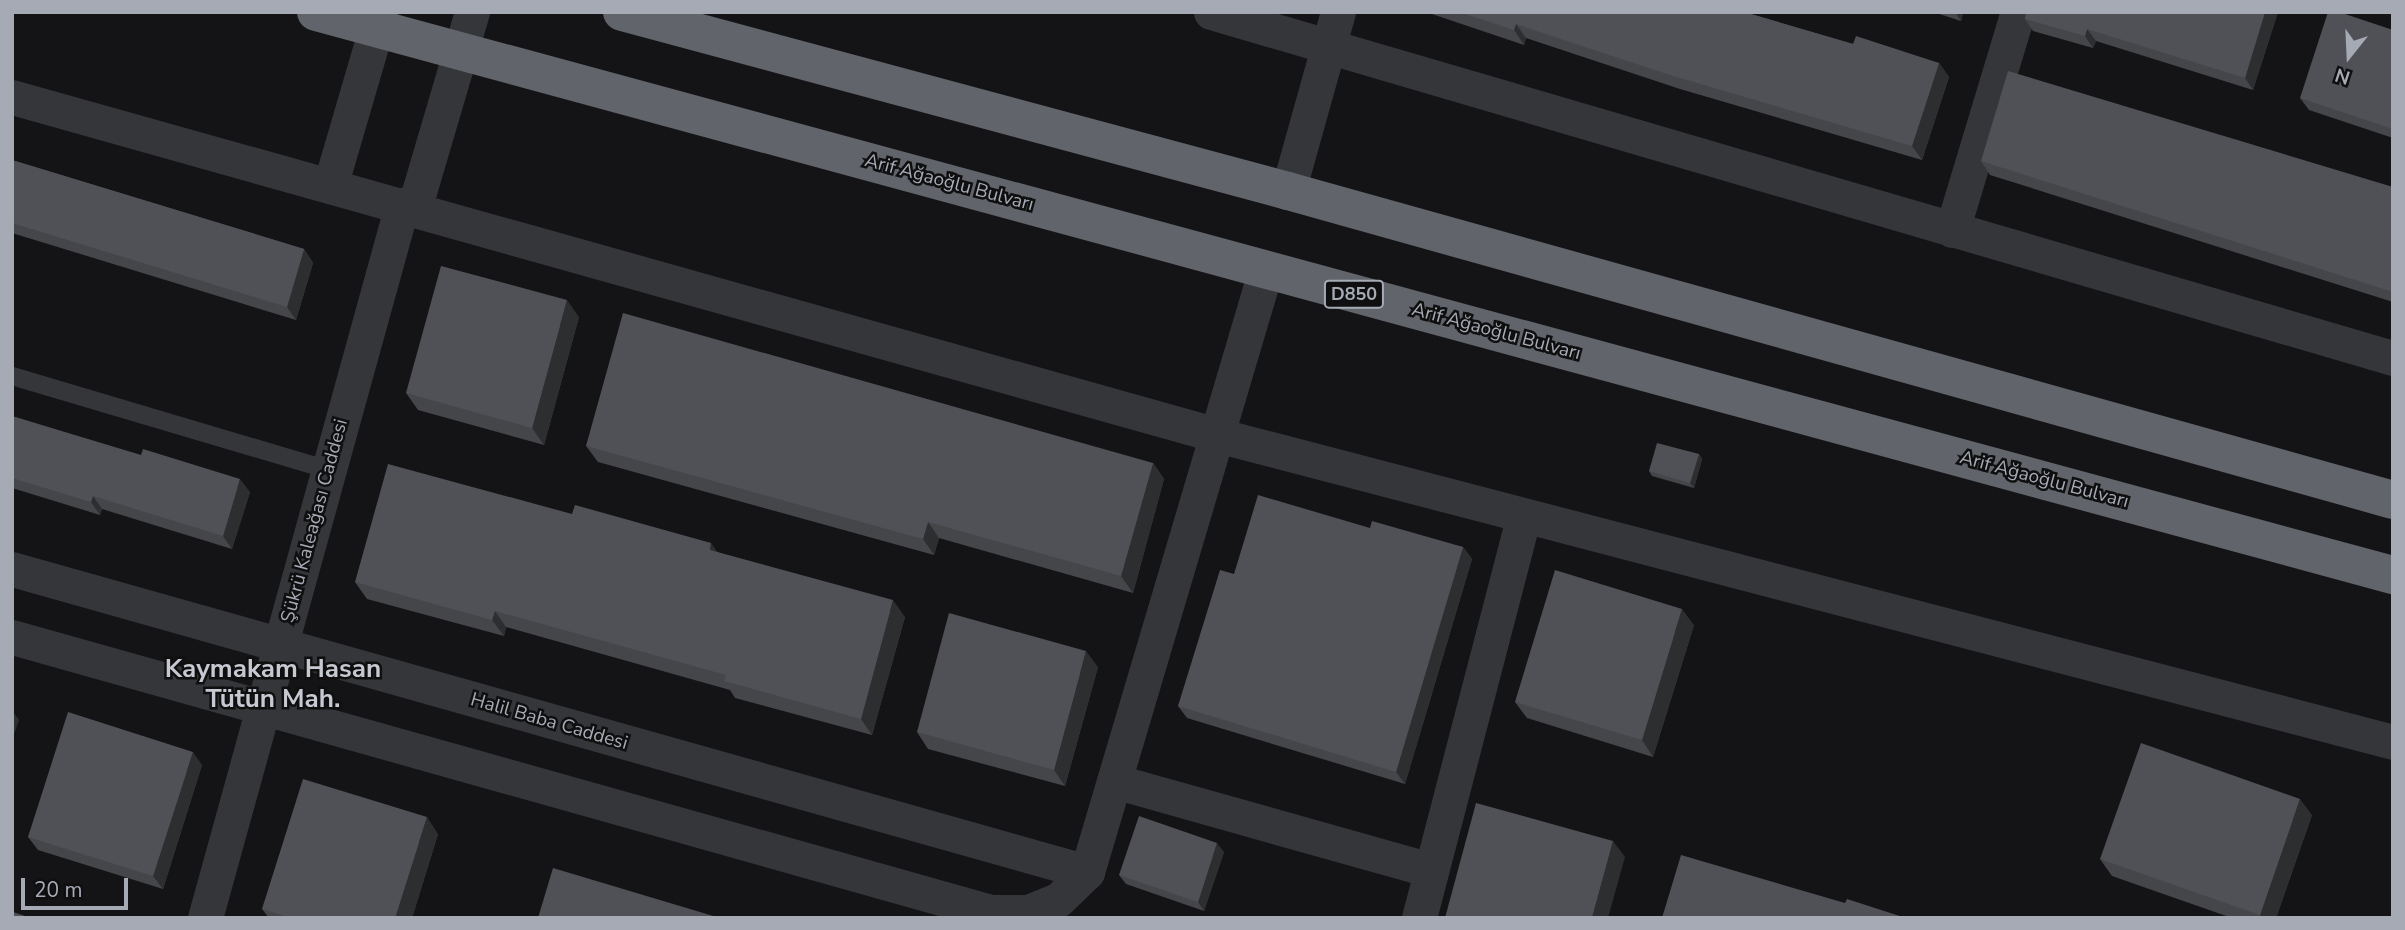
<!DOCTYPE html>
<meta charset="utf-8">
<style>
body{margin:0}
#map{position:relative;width:2405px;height:930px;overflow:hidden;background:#141416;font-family:"Nunito Sans",sans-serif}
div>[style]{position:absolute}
.lane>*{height:18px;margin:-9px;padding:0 9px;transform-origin:9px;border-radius:9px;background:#35363a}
.street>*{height:35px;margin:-17.5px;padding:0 17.5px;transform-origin:17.5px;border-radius:17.5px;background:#35363a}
.highway>*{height:38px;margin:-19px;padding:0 19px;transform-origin:19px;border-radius:19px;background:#61646b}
.wall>*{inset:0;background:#45464a}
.shaded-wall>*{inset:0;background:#2d2e30}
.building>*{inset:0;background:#505156}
span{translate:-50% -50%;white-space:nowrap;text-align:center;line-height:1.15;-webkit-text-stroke:5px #0f0f10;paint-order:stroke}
.shield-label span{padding:2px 5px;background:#0f0f10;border:2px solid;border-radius:5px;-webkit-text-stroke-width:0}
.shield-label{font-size:18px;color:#a6aab5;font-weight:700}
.street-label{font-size:19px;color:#a6aab5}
.district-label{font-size:26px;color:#c7c9d2;font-weight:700}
.frame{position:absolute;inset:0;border:14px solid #a6aab5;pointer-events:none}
.north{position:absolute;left:2314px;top:21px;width:70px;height:70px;-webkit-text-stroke:5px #0f0f10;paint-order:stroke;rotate:198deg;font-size:19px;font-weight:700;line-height:28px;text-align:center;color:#a6aab5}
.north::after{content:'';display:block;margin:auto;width:24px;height:32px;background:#a6aab5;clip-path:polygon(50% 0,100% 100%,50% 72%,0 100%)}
.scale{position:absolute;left:21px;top:878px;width:107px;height:32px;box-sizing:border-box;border:4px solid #a6aab5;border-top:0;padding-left:9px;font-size:21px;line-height:24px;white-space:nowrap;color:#a6aab5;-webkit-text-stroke:5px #0f0f10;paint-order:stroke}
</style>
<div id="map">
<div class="lane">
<div style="left:12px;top:376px;width:331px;rotate:16.5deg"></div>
</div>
<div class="street">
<div style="left:1211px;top:12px;width:1232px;rotate:16.32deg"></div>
<div style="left:12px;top:97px;width:1252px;rotate:15.67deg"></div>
<div style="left:1217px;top:435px;width:1215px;rotate:14.63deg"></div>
<div style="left:330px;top:186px;width:181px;rotate:-73.7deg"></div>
<div style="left:1288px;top:191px;width:186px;rotate:-74.4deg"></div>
<div style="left:414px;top:209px;width:205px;rotate:-73.6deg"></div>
<div style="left:1952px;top:230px;width:228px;rotate:-73.2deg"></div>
<div style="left:12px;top:569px;width:1117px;rotate:15.74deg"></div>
<div style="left:12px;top:637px;width:1017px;rotate:15.69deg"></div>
<div style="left:991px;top:912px;width:37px"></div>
<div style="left:1028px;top:912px;width:32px;rotate:-22deg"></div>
<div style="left:1058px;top:900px;width:40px;rotate:-44deg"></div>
<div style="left:1087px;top:872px;width:629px;rotate:-73.47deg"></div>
<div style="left:1114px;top:781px;width:329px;rotate:15.7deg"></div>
<div style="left:205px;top:918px;width:740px;rotate:-74.55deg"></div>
<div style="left:1419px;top:918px;width:416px;rotate:-75.4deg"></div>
</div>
<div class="highway">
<div style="left:316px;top:12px;width:2152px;rotate:15.17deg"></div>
<div style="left:622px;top:12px;width:690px;rotate:15.04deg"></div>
<div style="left:1288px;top:191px;width:1147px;rotate:15.62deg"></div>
</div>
<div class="wall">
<div style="clip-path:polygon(1426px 12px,1744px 12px,1853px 44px,1939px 63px,1949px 77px,1922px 160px,1680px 89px,1526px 38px,1524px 45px)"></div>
<div style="clip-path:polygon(1933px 12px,1963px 12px,1961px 21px)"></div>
<div style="clip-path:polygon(2278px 12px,2253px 90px,2096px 41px,2093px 48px,2033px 31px,2025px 19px)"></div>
<div style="clip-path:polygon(2393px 30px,2393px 138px,2309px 110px,2300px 98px)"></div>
<div style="clip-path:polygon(12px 160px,304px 249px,313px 263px,296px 320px,12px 233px)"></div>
<div style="clip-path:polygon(1981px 161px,2393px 187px,2393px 302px,1990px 175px)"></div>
<div style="clip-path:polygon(579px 317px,544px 445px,418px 410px,406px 393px)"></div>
<div style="clip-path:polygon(12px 416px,250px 492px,232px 549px,102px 509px,100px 515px,12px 488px)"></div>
<div style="clip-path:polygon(586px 446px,1153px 463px,1164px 479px,1133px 593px,939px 538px,934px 555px,598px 462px)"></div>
<div style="clip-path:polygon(1699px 454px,1702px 459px,1694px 488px,1652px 476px,1649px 471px)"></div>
<div style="clip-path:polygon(572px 514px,717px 552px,905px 617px,872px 735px,735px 698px,730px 690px,506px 627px,504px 636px,367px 599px,355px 582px)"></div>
<div style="clip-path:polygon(1370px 528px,1463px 547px,1472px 559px,1405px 784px,1187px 718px,1178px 706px,1234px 574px)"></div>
<div style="clip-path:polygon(1694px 625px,1653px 757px,1527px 718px,1515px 702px)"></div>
<div style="clip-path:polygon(1098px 667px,1065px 786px,928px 749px,917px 732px)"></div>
<div style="clip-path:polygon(202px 765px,163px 889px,38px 850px,28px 837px)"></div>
<div style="clip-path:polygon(2312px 815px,2276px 918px,2232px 918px,2112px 876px,2100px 859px)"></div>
<div style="clip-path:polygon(438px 834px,412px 918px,269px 918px,262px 909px)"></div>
<div style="clip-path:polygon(1224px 852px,1204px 911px,1126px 884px,1119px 875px)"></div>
</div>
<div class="shaded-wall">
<div style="clip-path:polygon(1955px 12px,1963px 12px,1961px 21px)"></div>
<div style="clip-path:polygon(2265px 12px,2278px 12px,2253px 90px,2245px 78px)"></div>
<div style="clip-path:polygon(1516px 24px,1526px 38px,1524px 45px,1514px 30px)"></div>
<div style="clip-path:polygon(2087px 29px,2096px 41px,2093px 48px,2085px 36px)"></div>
<div style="clip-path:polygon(1939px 63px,1949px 77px,1922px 160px,1912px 146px)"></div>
<div style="clip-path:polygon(304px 249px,313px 263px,296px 320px,287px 307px)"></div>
<div style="clip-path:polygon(567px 300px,579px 317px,544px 445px,532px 428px)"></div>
<div style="clip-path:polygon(1699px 454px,1702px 459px,1694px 488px,1690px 483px)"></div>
<div style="clip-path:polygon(1153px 463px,1164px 479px,1133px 593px,1121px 576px)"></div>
<div style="clip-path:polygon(240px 479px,250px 492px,232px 549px,223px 536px)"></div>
<div style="clip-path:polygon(93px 496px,102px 509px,100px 515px,91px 502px)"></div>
<div style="clip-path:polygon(928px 522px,939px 538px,934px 555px,923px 539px)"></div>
<div style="clip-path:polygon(711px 543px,723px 560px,710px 550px)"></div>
<div style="clip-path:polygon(1463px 547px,1472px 559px,1405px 784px,1396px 772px)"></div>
<div style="clip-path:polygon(893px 600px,905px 617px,872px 735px,861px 719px)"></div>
<div style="clip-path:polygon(1682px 609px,1694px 625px,1653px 757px,1642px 740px)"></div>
<div style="clip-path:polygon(495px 611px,506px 627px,504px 636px,492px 620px)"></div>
<div style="clip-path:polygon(1086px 651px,1098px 667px,1065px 786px,1054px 770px)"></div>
<div style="clip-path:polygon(12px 710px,19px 720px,12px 740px)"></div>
<div style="clip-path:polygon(193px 752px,202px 765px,163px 889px,153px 876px)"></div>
<div style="clip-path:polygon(2300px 799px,2312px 815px,2276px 918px,2262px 918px,2260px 915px)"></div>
<div style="clip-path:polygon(427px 817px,438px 834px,412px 918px,395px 918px)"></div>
<div style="clip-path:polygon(1613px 841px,1625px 857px,1608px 918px,1592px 918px)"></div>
<div style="clip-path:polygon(1217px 843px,1224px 852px,1204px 911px,1198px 902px)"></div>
</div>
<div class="building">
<div style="clip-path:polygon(1459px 12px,1744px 12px,1853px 44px,1856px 36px,1939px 63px,1912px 146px,1670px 75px,1516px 24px,1514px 30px)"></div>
<div style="clip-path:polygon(2026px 12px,2265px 12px,2245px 78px,2087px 29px,2085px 36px,2025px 19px)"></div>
<div style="clip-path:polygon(2328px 12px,2339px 12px,2393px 30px,2393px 129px,2300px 98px)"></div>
<div style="clip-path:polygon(2008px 71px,2393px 187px,2393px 292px,1981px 161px)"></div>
<div style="clip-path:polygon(12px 160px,304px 249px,287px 307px,12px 223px)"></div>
<div style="clip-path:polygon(441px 266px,567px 300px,532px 428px,406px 393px)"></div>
<div style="clip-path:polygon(623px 313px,1153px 463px,1121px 576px,928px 522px,923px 539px,586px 446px)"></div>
<div style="clip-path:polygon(12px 416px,141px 455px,143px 449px,240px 479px,223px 536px,93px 496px,91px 502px,12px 478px)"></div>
<div style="clip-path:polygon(1657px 443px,1699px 454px,1690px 483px,1649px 471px)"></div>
<div style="clip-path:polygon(388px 464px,572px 514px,575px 505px,711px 543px,710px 550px,893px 600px,861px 719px,724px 681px,726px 675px,495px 611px,492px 620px,355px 582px)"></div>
<div style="clip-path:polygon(1258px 495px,1370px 528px,1372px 521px,1463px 547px,1396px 772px,1178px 706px,1220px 570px,1234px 574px)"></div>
<div style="clip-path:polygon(1555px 570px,1682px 609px,1642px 740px,1515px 702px)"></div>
<div style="clip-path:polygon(949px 613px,1086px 651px,1054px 770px,917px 732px)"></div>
<div style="clip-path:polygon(68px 712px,193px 752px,153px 876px,28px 837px)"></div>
<div style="clip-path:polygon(2141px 743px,2300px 799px,2260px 915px,2100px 859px)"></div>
<div style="clip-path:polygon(303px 779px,427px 817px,395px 918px,291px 918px,262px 909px)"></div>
<div style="clip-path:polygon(1476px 803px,1613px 841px,1592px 918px,1445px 918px)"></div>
<div style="clip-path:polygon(1139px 816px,1217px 843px,1198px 902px,1119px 875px)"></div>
<div style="clip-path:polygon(1681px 855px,1845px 903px,1847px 899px,1906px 918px,1662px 918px)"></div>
<div style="clip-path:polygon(553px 868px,720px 918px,538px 918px)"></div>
<div style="clip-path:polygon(13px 912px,31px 918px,12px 918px)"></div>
</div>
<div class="shield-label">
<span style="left:1354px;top:294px">D850</span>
</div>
<div class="street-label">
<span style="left:949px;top:183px;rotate:15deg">Arif Ağaoğlu Bulvarı</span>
<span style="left:1496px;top:332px;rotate:15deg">Arif Ağaoğlu Bulvarı</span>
<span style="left:2044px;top:480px;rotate:15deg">Arif Ağaoğlu Bulvarı</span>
<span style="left:315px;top:521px;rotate:-75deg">Şükrü Kaleağası Caddesi</span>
<span style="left:549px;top:722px;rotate:16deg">Halil Baba Caddesi</span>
</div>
<div class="district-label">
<span style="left:273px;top:684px">Kaymakam Hasan<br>Tütün Mah.</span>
</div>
<div class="frame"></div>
<div class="north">N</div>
<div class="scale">20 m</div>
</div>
